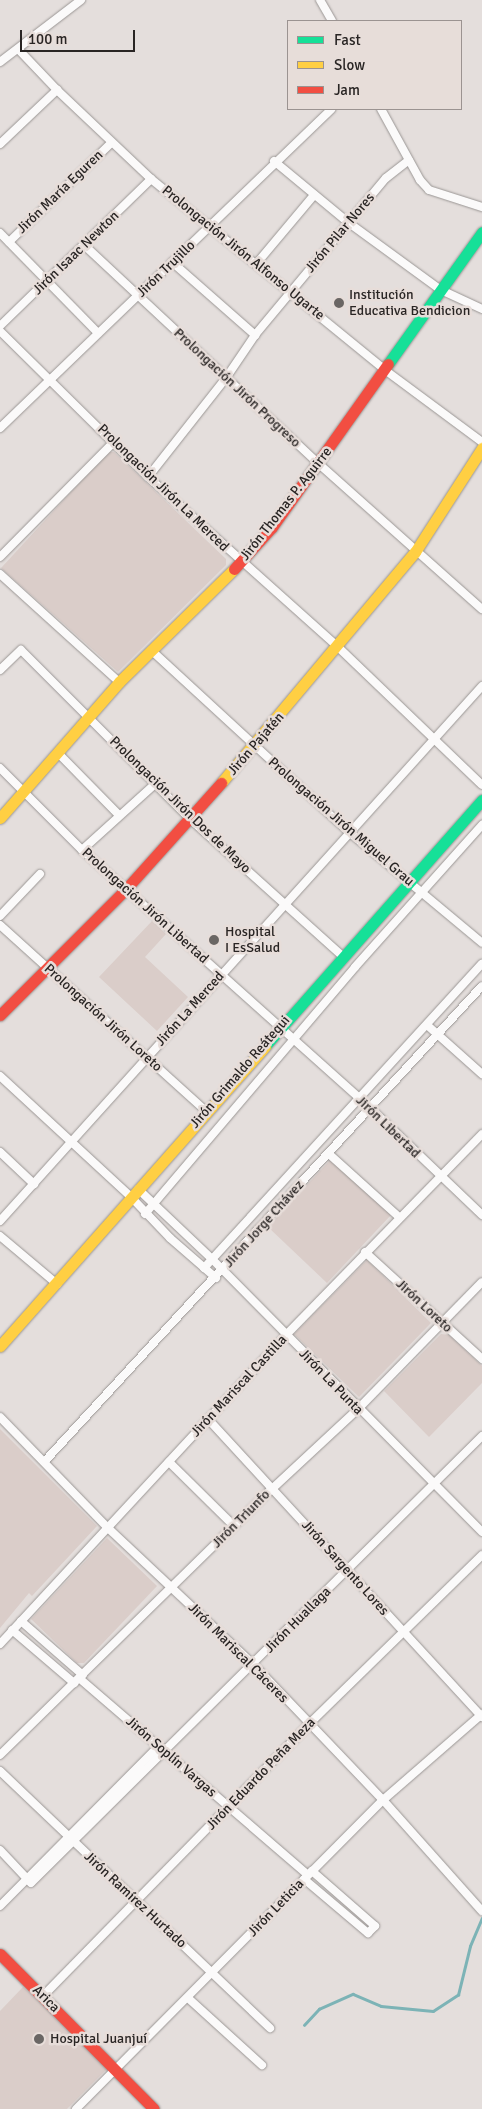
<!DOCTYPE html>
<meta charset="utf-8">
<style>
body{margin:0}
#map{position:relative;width:482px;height:2109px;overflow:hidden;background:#e4dedc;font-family:Signika,sans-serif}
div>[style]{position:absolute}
.built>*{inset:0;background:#dacdc9}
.stream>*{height:2.5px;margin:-1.25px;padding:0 1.25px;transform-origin:1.25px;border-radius:1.25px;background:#7cb3b6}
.roads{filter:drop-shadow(0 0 1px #9a9694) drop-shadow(0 0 1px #9a9694)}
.street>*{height:8px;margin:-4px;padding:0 4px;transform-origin:4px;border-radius:4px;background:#fbfafa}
.fast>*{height:11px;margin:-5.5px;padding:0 5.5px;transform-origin:5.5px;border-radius:5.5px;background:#16e098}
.slow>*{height:11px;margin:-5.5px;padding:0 5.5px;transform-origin:5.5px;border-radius:5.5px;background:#ffcf43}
.jam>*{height:11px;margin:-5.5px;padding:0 5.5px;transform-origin:5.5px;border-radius:5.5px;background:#f24e42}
.dots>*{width:14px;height:14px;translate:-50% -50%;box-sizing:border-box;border:2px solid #e7ddd9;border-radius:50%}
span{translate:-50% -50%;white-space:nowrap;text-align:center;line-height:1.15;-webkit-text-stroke:5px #e7ddd9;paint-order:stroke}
.street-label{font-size:14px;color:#292524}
.poi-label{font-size:14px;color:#292524}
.left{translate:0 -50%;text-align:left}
.legend{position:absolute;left:287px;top:20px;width:175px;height:90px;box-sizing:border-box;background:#e7ddd9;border:1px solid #9b9391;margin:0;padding:6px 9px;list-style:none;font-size:15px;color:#292524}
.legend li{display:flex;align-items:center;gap:10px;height:25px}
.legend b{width:25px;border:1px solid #9b9391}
.scale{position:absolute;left:20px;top:30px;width:115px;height:22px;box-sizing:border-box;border:2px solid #292524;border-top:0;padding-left:6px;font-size:15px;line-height:18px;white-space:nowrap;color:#292524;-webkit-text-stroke:4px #e7ddd9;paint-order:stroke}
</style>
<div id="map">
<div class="built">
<div style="clip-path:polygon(108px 452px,114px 452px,226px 559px,226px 565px,118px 672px,1px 568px)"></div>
<div style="clip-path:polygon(152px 921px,166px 934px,145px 957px,188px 997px,157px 1031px,99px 977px)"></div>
<div style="clip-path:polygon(331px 1159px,391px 1215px,327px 1283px,268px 1227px)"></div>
<div style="clip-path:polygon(367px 1260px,431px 1323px,359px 1397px,294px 1334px)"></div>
<div style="clip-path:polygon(441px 1334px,449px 1335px,482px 1366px,482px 1383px,429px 1437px,384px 1391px)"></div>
<div style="clip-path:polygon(0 1429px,97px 1526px,32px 1596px,29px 1593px,0 1628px)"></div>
<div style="clip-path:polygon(107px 1538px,157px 1586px,84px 1663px,77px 1663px,31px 1619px)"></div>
<div style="clip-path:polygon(23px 1987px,108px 2068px,67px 2109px,0 2109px,0 2011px)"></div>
</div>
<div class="stream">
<div style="left:304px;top:2025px;width:22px;rotate:-47deg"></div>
<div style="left:319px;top:2009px;width:37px;rotate:-24deg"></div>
<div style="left:353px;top:1994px;width:30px;rotate:23deg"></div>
<div style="left:381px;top:2006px;width:52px;rotate:5.5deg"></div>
<div style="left:433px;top:2011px;width:30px;rotate:-33deg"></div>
<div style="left:458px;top:1995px;width:50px;rotate:-76.2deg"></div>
<div style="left:470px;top:1946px;width:30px;rotate:-67deg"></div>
</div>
<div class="roads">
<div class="street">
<div style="left:320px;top:0;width:24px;rotate:60deg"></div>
<div style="left:18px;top:49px;width:57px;rotate:46.4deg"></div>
<div style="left:57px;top:90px;width:129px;rotate:43.4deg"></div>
<div style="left:151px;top:179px;width:302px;rotate:39.2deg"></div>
<div style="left:385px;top:370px;width:121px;rotate:36.6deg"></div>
<div style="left:0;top:62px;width:102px;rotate:-37.4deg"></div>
<div style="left:381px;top:109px;width:81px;rotate:61.2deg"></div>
<div style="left:420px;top:180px;width:13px;rotate:48deg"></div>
<div style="left:429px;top:190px;width:56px;rotate:17.8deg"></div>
<div style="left:0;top:144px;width:79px;rotate:-43.5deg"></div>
<div style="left:274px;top:161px;width:97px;rotate:39.6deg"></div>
<div style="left:349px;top:223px;width:114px;rotate:36.1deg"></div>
<div style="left:441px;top:290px;width:45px;rotate:24.9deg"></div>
<div style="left:0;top:233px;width:140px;rotate:45.6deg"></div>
<div style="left:9px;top:242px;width:142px;rotate:-44.1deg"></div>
<div style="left:84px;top:245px;width:321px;rotate:43deg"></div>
<div style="left:319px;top:464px;width:218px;rotate:41.7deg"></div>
<div style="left:172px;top:262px;width:111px;rotate:41.3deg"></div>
<div style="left:257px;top:263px;width:89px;rotate:-50deg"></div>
<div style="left:0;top:326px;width:211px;rotate:-44.2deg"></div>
<div style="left:0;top:331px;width:208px;rotate:44.6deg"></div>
<div style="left:148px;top:477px;width:255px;rotate:41.8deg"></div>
<div style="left:338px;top:647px;width:199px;rotate:43.8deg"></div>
<div style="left:0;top:428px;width:460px;rotate:-43.9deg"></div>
<div style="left:148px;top:477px;width:126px;rotate:-51.8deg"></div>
<div style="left:226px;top:378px;width:52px;rotate:-56deg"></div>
<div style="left:255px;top:335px;width:204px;rotate:-50.2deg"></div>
<div style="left:386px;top:178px;width:29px;rotate:-38deg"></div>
<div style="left:0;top:557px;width:162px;rotate:-45.3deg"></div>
<div style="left:0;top:574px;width:161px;rotate:42.2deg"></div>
<div style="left:151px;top:650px;width:269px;rotate:42.6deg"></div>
<div style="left:349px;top:832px;width:173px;rotate:39.8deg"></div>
<div style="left:0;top:670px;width:29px;rotate:-44deg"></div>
<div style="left:21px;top:650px;width:238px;rotate:45deg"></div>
<div style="left:189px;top:818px;width:206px;rotate:42deg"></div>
<div style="left:59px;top:754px;width:86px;rotate:45.5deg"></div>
<div style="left:0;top:768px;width:116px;rotate:45deg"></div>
<div style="left:82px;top:850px;width:384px;rotate:41.8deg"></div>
<div style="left:368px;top:1106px;width:158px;rotate:43.7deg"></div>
<div style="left:82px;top:850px;width:98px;rotate:-42.1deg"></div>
<div style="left:0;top:916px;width:58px;rotate:-46.4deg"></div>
<div style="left:0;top:925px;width:278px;rotate:42.1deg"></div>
<div style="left:427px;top:1025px;width:74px;rotate:41.7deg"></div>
<div style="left:0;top:1076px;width:178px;rotate:42.7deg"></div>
<div style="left:131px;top:1197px;width:57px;rotate:46.4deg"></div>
<div style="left:170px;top:1238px;width:61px;rotate:41deg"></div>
<div style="left:0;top:1152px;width:47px;rotate:43.3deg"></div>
<div style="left:329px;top:1154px;width:94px;rotate:42deg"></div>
<div style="left:138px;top:1189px;width:102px;rotate:43.4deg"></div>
<div style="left:212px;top:1259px;width:384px;rotate:45.3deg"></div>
<div style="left:145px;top:1214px;width:324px;rotate:-49.6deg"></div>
<div style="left:355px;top:967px;width:191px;rotate:-48.2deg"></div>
<div style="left:0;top:1221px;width:720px;rotate:-47.98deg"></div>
<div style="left:0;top:1236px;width:75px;rotate:40.1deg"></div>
<div style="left:365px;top:1252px;width:159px;rotate:42.4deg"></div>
<div style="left:204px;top:1268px;width:412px;rotate:-47.6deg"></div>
<div style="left:0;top:1417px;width:155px;rotate:45.8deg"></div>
<div style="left:108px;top:1528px;width:199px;rotate:43.2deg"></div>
<div style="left:253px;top:1664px;width:188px;rotate:46.3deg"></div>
<div style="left:383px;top:1800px;width:149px;rotate:48.3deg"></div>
<div style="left:208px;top:1419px;width:405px;rotate:47.4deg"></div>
<div style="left:45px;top:1461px;width:645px;rotate:-47.39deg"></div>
<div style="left:169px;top:1462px;width:91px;rotate:44.6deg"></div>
<div style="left:21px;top:1621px;width:82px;rotate:41.1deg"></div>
<div style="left:12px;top:1630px;width:82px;rotate:40.5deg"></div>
<div style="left:0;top:1644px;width:421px;rotate:-47.2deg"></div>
<div style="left:286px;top:1335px;width:281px;rotate:-45.7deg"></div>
<div style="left:79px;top:1678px;width:302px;rotate:40.7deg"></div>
<div style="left:0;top:1755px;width:382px;rotate:-44.4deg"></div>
<div style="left:273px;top:1488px;width:116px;rotate:-42.9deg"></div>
<div style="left:358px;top:1409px;width:177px;rotate:-45.7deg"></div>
<div style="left:0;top:1771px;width:373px;rotate:43.6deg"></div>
<div style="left:0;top:1850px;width:45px;rotate:46.8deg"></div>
<div style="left:31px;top:1883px;width:635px;rotate:-44.74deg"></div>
<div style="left:304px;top:1879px;width:84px;rotate:40.2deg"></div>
<div style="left:368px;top:1933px;width:10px;rotate:-45deg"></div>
<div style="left:375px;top:1926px;width:84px;rotate:-138.9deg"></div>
<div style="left:0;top:1906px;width:226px;rotate:-45.2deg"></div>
<div style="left:43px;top:1996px;width:380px;rotate:-45.6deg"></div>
<div style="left:309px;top:1724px;width:242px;rotate:-44.3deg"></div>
<div style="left:188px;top:1998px;width:100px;rotate:42.2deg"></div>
<div style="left:76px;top:2109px;width:436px;rotate:-45.2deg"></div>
<div style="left:383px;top:1800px;width:131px;rotate:-41deg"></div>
</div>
<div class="fast">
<div style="left:388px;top:364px;width:162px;rotate:-54.5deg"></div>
<div style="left:265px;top:1046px;width:328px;rotate:-48.6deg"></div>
</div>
<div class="slow">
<div style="left:221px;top:783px;width:302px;rotate:-50deg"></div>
<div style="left:415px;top:552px;width:124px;rotate:-57.2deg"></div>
<div style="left:0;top:818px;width:181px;rotate:-48.8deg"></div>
<div style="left:119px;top:682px;width:161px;rotate:-44.5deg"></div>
<div style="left:0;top:1346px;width:400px;rotate:-48.5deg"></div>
</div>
<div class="jam">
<div style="left:234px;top:569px;width:57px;rotate:-47.9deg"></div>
<div style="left:272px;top:527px;width:200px;rotate:-54.6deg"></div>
<div style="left:0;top:1015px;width:177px;rotate:-45deg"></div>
<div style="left:125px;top:890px;width:144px;rotate:-48.1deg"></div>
<div style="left:0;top:1954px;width:218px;rotate:45.2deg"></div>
</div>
</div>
<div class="dots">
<div style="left:339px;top:303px;background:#6a6664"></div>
<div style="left:214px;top:940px;background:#6a6664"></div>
<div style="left:39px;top:2039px;background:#6a6664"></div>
</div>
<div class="street-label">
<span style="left:60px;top:192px;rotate:-44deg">Jirón María Eguren</span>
<span style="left:340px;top:233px;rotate:-50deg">Jirón Pilar Nores</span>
<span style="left:76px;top:253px;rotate:-44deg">Jirón Isaac Newton</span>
<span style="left:243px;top:253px;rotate:39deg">Prolongación Jirón Alfonso Ugarte</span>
<span style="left:166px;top:269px;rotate:-44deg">Jirón Trujillo</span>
<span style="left:237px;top:388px;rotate:43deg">Prolongación Jirón Progreso</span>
<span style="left:163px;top:488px;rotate:44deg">Prolongación Jirón La Merced</span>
<span style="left:286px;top:504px;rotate:-52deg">Jirón Thomas P. Aguirre</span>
<span style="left:256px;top:744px;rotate:-49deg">Jirón Pajatén</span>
<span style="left:180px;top:805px;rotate:44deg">Prolongación Jirón Dos de Mayo</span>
<span style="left:341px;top:822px;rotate:41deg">Prolongación Jirón Miguel Grau</span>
<span style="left:145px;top:906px;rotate:42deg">Prolongación Jirón Libertad</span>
<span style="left:190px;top:1009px;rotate:-48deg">Jirón La Merced</span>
<span style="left:103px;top:1018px;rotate:42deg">Prolongación Jirón Loreto</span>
<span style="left:240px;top:1072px;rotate:-49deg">Jirón Grimaldo Reátegui</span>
<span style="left:388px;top:1127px;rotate:44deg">Jirón Libertad</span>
<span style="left:264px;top:1224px;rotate:-48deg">Jirón Jorge Chávez</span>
<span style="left:424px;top:1306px;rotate:43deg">Jirón Loreto</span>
<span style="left:331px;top:1382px;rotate:46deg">Jirón La Punta</span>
<span style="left:239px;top:1386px;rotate:-47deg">Jirón Mariscal Castilla</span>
<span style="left:241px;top:1519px;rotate:-45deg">Jirón Triunfo</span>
<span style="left:345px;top:1568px;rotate:48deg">Jirón Sargento Lores</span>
<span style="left:298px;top:1620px;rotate:-45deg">Jirón Huallaga</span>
<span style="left:238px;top:1653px;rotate:45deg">Jirón Mariscal Cáceres</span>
<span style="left:171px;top:1757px;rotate:41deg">Jirón Soplín Vargas</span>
<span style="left:261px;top:1774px;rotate:-46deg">Jirón Eduardo Peña Meza</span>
<span style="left:135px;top:1900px;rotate:43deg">Jirón Ramírez Hurtado</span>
<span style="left:276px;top:1908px;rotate:-46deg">Jirón Leticia</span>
<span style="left:46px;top:1999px;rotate:45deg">Arica</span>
</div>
<div class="poi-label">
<span class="left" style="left:349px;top:303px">Institución<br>Educativa Bendicion</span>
<span class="left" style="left:225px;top:940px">Hospital<br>I EsSalud</span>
<span class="left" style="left:50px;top:2039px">Hospital Juanjuí</span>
</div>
<ul class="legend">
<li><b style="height:6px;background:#16e098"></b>Fast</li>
<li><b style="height:6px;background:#ffcf43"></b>Slow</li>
<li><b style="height:6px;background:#f24e42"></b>Jam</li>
</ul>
<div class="scale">100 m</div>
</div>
